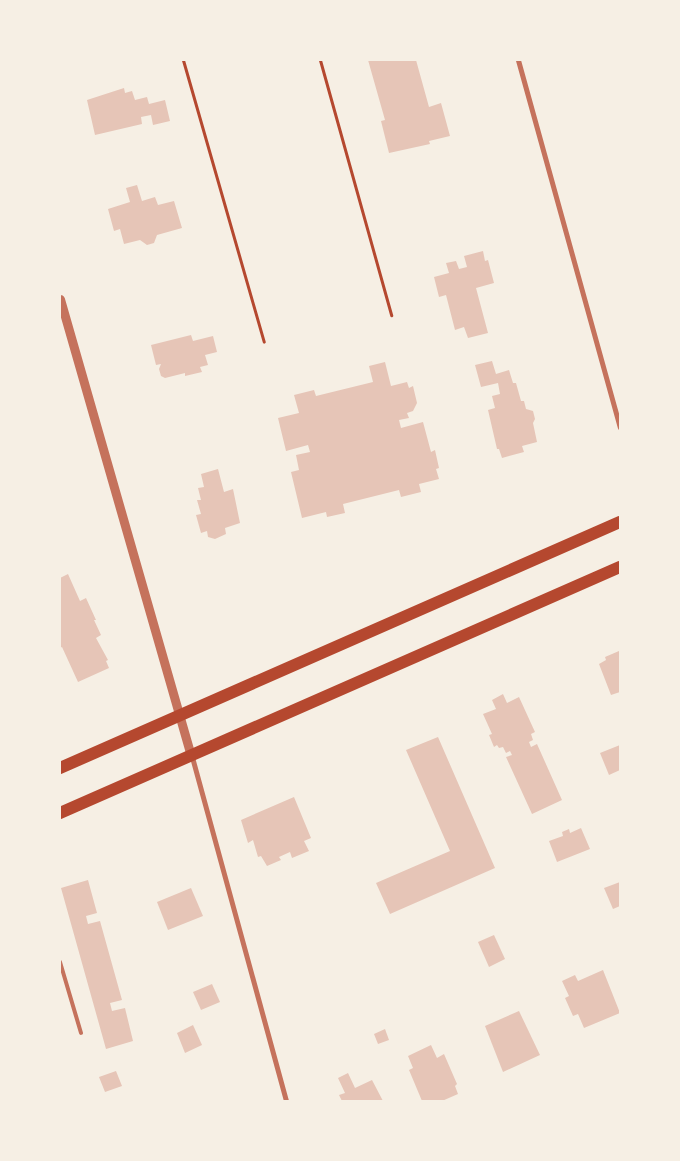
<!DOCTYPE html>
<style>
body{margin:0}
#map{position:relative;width:680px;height:1161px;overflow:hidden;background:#f6efe4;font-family:"Fira Sans Condensed",sans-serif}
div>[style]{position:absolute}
.building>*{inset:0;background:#e6c5b7}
.path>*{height:3px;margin:-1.5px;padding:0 1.5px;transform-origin:1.5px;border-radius:1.5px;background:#b5482f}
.service>*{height:4px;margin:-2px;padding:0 2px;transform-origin:2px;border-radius:2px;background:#c5725c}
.minor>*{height:5px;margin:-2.5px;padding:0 2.5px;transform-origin:2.5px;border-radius:2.5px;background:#c5725c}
.tertiary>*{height:9px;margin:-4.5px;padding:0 4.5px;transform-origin:4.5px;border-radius:4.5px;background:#c5725c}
.primary>*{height:12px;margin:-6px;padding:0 6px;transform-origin:6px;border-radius:6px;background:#b5482f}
span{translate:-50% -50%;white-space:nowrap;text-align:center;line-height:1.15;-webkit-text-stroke:4.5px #f6efe4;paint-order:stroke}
.frame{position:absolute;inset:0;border:61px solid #f6efe4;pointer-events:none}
</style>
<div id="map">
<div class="building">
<div style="clip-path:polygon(368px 60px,416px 60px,429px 107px,441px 103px,450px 136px,429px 141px,430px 144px,389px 153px,381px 121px,385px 120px)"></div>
<div style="clip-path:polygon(124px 88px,125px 93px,132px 91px,135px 100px,147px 97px,149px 104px,165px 100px,170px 121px,153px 125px,151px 115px,141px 117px,142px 124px,95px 135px,87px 100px)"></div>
<div style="clip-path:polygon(137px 185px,142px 201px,155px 197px,158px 205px,174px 201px,182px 228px,157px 235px,154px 243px,147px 245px,140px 240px,124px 244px,120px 229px,114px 231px,108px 209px,130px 202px,126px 188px)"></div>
<div style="clip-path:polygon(483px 251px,485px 261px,488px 260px,494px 283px,476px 288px,488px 333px,468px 338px,464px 327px,455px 330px,446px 295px,439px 297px,434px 277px,449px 273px,446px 263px,456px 261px,459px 269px,467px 267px,464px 256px)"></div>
<div style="clip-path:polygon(191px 335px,193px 341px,213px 336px,217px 352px,205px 355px,208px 365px,200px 367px,202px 372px,185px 376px,185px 373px,165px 378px,161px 376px,159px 369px,161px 364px,156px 365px,151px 345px)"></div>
<div style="clip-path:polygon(492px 361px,496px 374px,509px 370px,513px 383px,516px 383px,521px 401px,524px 401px,526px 409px,533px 411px,535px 419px,533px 423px,537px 442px,522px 446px,524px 452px,502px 458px,499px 449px,497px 449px,488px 410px,495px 408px,492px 396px,500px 394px,498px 383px,481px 387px,475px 365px)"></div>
<div style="clip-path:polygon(385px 362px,391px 386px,407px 382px,409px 388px,413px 386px,417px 403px,413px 411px,407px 413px,409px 418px,399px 420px,401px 428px,423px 422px,431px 452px,435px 450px,439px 468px,436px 469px,439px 479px,419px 484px,421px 492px,401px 497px,399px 490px,343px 504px,345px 513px,327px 517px,326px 512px,302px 518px,291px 472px,299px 470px,296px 455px,310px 452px,308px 445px,286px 451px,278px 418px,299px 413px,294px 395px,314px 390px,316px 396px,373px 382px,369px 366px)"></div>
<div style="clip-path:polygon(218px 469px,224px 492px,233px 489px,240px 523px,225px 528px,226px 534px,215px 539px,208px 537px,207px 531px,201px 533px,196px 515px,201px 514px,197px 500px,201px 500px,198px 488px,204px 487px,201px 474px)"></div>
<div style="clip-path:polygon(68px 574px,80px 601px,86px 598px,96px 620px,94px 620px,101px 635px,96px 638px,108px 660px,106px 661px,109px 668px,78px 682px,62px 647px,60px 648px,60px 578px)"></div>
<div style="clip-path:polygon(619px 651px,620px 692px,611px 695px,599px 664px,606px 660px,605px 657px)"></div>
<div style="clip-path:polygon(503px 694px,507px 703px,519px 697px,535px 732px,531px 734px,533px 740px,529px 742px,531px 747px,537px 744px,562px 800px,532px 814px,506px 757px,512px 755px,510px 751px,506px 753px,503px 747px,499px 748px,497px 745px,494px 747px,489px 735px,492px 734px,483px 714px,496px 709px,492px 700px)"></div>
<div style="clip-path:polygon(438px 737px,495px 868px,390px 914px,376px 883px,450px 851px,406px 750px)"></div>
<div style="clip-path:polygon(620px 745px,620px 770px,609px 775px,600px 753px)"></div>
<div style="clip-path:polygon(294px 797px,311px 838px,304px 841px,309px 851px,292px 858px,290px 852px,279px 857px,281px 860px,267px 866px,261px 856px,258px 857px,253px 840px,248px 843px,241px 820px)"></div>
<div style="clip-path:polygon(581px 828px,590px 849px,557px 862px,549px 841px,563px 836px,562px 832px,569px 829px,570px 833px)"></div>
<div style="clip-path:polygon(88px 880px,97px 913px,86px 916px,88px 924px,100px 921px,122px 1000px,110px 1003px,112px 1011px,125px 1008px,133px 1041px,106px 1049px,61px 888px)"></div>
<div style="clip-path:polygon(620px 882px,620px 906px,613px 909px,604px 888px)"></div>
<div style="clip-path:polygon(191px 888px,203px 916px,168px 930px,157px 902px)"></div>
<div style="clip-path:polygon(494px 935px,505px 959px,489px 967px,478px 942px)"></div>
<div style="clip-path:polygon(603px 970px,620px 1013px,584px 1028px,578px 1014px,573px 1016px,565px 998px,569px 996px,562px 981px,575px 975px,578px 981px)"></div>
<div style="clip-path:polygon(212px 984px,220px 1002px,201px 1010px,193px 992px)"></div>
<div style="clip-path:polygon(519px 1011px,540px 1055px,503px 1072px,485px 1026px)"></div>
<div style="clip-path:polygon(193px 1025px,202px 1045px,185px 1053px,177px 1033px)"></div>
<div style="clip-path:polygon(385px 1029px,389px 1040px,378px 1044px,374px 1034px)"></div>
<div style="clip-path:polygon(431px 1045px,437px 1058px,444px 1054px,457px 1084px,455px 1086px,458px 1094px,442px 1101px,422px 1101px,409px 1070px,413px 1068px,408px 1056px)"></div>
<div style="clip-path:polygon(116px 1071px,122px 1086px,105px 1092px,99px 1077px)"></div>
<div style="clip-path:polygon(348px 1073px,355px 1088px,372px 1080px,383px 1101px,342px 1101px,339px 1095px,345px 1093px,338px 1078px)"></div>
</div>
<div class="path">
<div style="left:183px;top:60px;width:293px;rotate:74deg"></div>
<div style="left:320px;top:60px;width:265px;rotate:74.4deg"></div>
</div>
<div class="service">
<div style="left:60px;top:962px;width:74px;rotate:73.5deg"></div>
</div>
<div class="minor">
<div style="left:518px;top:60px;width:381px;rotate:74.5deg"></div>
<div style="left:192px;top:757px;width:357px;rotate:74.7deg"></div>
</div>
<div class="tertiary">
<div style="left:60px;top:299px;width:474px;rotate:74deg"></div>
</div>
<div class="primary">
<div style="left:60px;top:768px;width:612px;rotate:-23.72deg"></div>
<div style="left:60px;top:813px;width:612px;rotate:-23.72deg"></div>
</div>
<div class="frame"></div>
</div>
